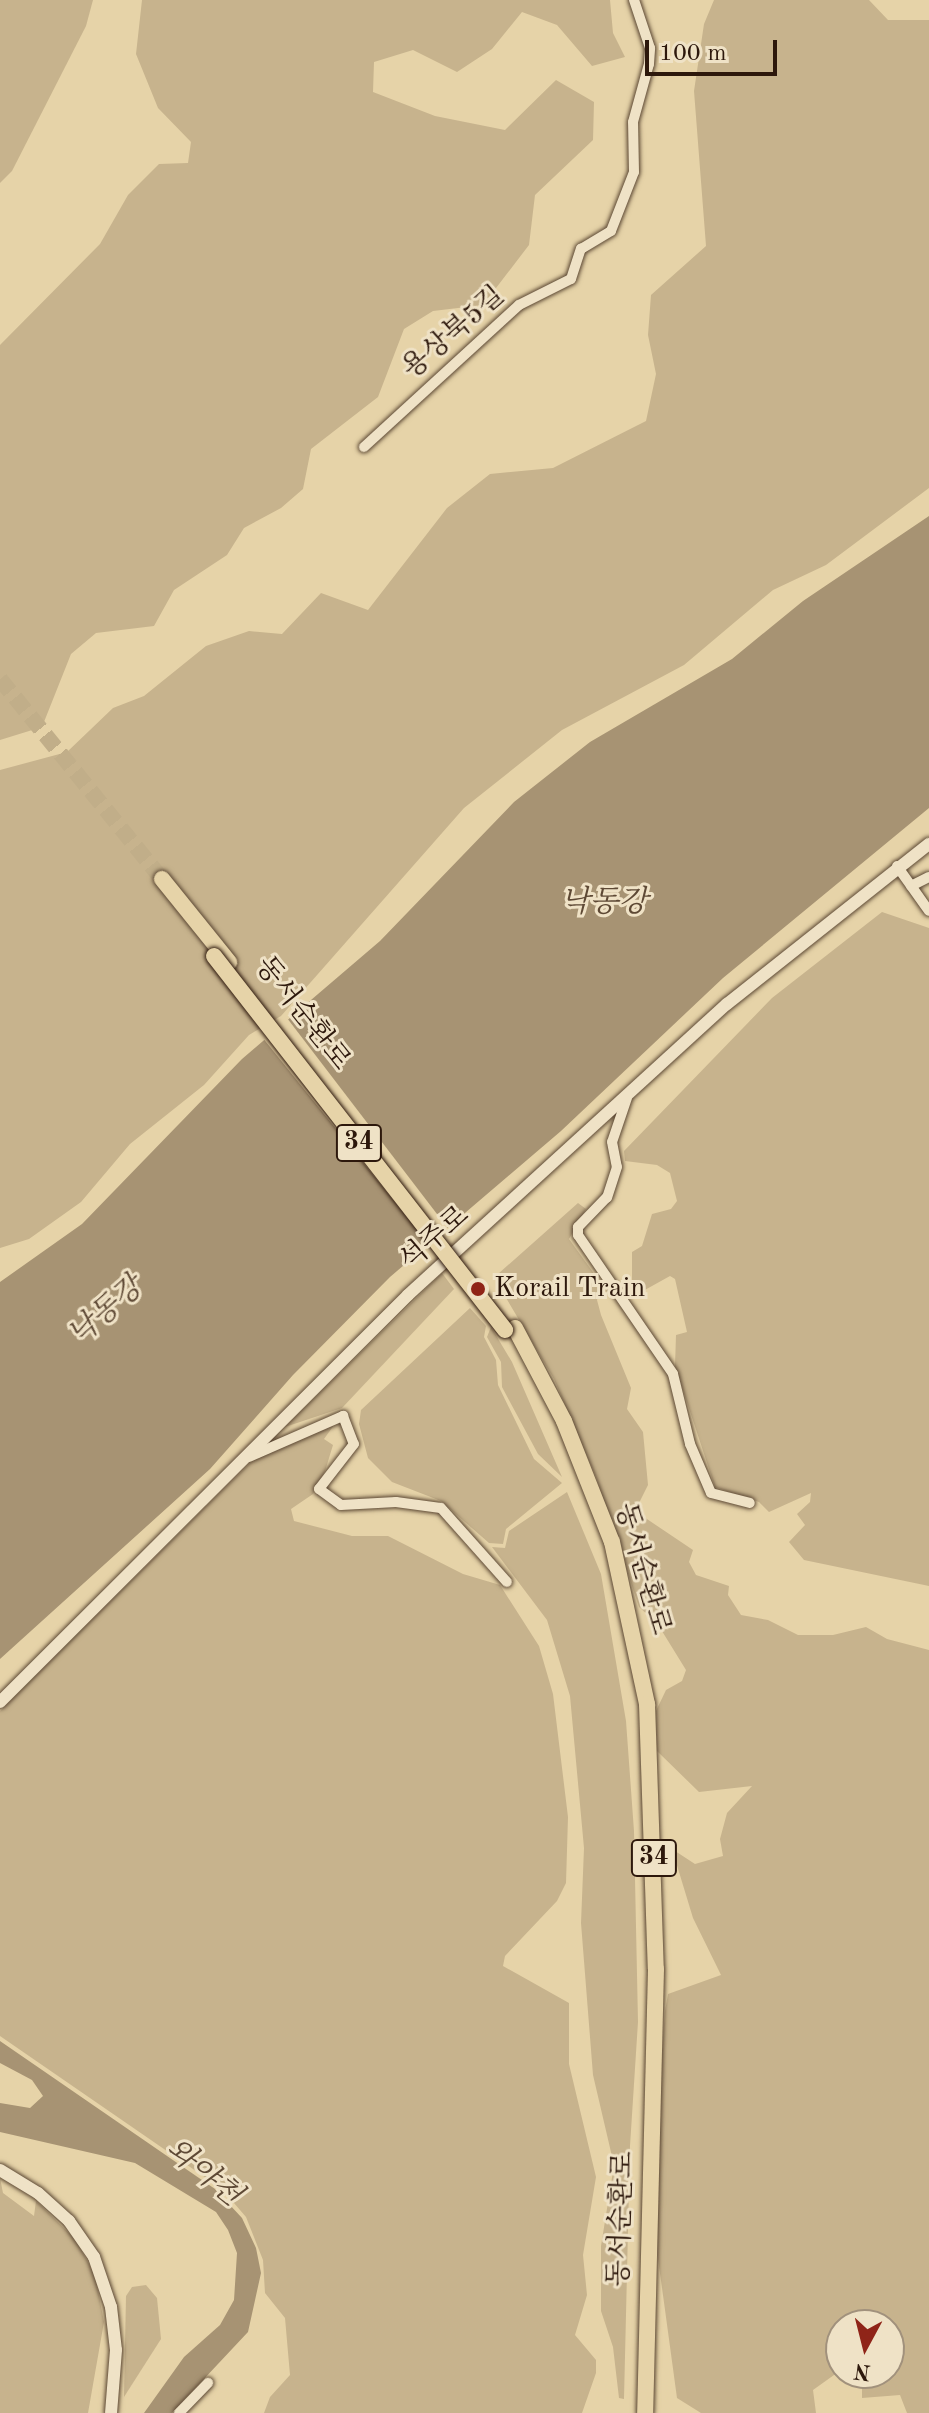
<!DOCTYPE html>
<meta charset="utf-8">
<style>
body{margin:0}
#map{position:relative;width:929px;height:2413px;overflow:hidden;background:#e6d3a8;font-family:"Old Standard TT","Noto Serif KR",serif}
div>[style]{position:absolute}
.green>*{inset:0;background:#c7b38d}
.water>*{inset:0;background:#a79373}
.pier>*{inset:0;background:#e6d3a8}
.trunk-tunnel>*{height:16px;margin-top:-8px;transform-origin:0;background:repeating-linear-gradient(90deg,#c1ae89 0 16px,transparent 0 24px)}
.roads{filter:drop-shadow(0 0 2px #5b4733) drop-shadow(0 0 2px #5b4733)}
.minor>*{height:10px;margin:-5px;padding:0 5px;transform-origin:5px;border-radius:5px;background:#efe2c6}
.tertiary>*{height:12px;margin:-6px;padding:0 6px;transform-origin:6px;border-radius:6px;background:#efe2c6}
.trunk>*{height:16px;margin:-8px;padding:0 8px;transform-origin:8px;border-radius:8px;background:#e6d3a8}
.bridges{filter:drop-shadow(0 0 2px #2d180c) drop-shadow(0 0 2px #2d180c)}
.trunk-bridge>*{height:16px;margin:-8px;padding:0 8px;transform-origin:8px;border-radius:8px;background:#e6d3a8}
.dots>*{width:22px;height:22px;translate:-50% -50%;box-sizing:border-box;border:4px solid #efe2c6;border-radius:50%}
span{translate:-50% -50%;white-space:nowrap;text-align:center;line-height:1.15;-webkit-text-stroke:6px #efe2c6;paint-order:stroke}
.shield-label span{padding:2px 6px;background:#efe2c6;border:2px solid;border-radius:6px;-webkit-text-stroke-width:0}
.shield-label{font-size:26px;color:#2d180c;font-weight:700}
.street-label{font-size:28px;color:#2d180c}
.poi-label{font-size:28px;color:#2d180c}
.left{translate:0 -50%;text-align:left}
.water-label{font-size:30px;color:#5e4935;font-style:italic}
.north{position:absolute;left:825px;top:2309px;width:80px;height:80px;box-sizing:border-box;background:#efe2c6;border:2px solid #a1917c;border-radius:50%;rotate:187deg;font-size:22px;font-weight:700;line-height:32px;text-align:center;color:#2d180c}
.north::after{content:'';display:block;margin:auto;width:28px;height:36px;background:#8f2418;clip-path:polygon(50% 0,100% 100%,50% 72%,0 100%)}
.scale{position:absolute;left:645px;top:40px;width:132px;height:36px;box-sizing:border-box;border:4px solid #2d180c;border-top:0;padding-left:10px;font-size:24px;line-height:28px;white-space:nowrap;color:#2d180c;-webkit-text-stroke:6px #efe2c6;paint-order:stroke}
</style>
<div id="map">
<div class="green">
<div style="clip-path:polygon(0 0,93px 0,86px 26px,12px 171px,0 183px)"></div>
<div style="clip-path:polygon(142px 0,610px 0,613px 33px,625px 57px,592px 66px,557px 25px,522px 12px,492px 49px,457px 72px,413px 50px,374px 62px,373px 92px,435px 116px,505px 130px,556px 80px,594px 102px,593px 140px,535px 195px,529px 245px,483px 305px,433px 311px,404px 329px,378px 397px,311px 449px,303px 489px,281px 508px,244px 528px,227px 555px,174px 590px,154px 626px,96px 633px,71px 654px,42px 727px,0 740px,0 345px,100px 244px,128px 195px,159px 164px,188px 163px,191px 142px,158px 108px,136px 54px)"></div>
<div style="clip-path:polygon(714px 0,869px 0,888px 20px,929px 20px,929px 488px,826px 565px,773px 590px,684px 665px,562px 730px,464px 808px,281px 1016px,249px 1035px,204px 1085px,130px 1144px,81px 1202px,29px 1239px,0 1248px,0 770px,67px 752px,113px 708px,144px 696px,206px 646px,249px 631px,282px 634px,321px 593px,368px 610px,447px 508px,490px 474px,553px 468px,646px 421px,656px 374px,648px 335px,651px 295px,706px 246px,694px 91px,704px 24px)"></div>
<div style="clip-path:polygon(882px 912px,929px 928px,929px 1586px,804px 1560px,789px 1542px,805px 1525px,797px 1514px,810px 1502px,811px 1493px,769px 1512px,759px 1502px,715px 1487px,675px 1366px,676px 1335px,687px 1332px,675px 1279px,670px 1276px,643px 1291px,632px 1280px,632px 1252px,642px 1246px,652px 1214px,671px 1209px,677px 1201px,670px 1173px,657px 1165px,625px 1161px,624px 1151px,772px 998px)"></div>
<div style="clip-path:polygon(578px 1203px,586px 1209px,569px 1239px,603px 1286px,597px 1300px,601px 1315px,631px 1388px,627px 1409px,643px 1432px,648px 1485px,635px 1511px,693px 1550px,689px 1562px,696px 1575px,729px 1586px,728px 1595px,741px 1615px,768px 1620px,798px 1635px,833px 1635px,866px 1627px,887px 1639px,929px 1650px,929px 2413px,907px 2413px,900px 2395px,862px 2398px,862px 2373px,889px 2373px,889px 2325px,841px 2325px,841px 2370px,813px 2390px,816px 2413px,701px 2413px,677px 2398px,651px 2207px,665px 2011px,668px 1994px,721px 1975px,693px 1918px,672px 1849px,695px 1864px,723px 1856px,720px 1839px,727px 1813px,752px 1786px,699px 1792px,657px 1751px,656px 1711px,666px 1690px,682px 1681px,686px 1670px,657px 1623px,639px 1607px,596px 1477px,554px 1379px,499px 1286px,498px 1274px)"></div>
<div style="clip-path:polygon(442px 1273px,454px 1289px,342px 1408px,285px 1427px)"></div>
<div style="clip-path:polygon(470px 1308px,486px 1326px,484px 1337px,496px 1360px,498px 1385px,534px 1459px,562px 1483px,506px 1529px,503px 1544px,489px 1543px,441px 1501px,392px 1482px,368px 1458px,359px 1424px,361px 1410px)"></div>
<div style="clip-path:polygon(491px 1327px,512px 1362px,562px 1477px,538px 1454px,502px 1387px,501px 1362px,487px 1337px)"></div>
<div style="clip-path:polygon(334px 1425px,324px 1439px,333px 1445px,325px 1471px,313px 1494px,291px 1509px,294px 1521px,352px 1536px,388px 1536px,463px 1574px,500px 1585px,539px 1646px,553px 1694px,568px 1817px,566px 1883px,557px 1901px,505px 1956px,503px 1966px,569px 2003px,569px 2064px,596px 2177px,583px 2255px,587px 2295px,575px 2335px,596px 2360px,596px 2373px,582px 2413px,264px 2413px,270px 2397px,290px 2375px,285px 2318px,265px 2293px,263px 2260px,246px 2217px,222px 2189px,0 2036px,0 1711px,252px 1461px)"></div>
<div style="clip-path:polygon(567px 1492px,601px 1574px,626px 1721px,634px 1831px,638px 2022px,630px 2146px,624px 2399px,619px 2398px,613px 2347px,601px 2311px,601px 2246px,614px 2165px,593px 2075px,581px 1923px,584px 1848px,570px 1696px,547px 1620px,492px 1547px,505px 1548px,509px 1531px)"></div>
<div style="clip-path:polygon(0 2178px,3px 2193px,34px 2216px,36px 2201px,75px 2239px,95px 2275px,104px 2322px,88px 2413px,0 2413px)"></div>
<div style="clip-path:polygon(146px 2285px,157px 2298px,161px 2339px,124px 2397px,126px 2296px,132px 2287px)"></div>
</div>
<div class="water">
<div style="clip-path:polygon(929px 516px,929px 808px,723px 978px,561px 1131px,390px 1277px,293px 1375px,210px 1469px,0 1659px,0 1282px,82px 1224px,242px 1059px,380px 941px,514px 802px,590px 742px,732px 659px,803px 601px)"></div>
<div style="clip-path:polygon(0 2041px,215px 2189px,242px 2218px,256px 2248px,261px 2273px,248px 2332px,172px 2413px,144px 2413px,184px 2357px,220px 2325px,234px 2300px,237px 2253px,228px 2230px,216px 2212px,135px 2163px,0 2132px,0 2103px,30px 2108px,43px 2096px,32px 2080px,0 2063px)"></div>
</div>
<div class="pier">
<div style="clip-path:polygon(287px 1018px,450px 1231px,431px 1247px,262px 1037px)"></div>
</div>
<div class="trunk-tunnel">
<div style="left:0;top:679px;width:257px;rotate:51deg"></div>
</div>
<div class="roads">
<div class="minor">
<div style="left:364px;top:447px;width:210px;rotate:-42.5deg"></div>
<div style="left:519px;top:305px;width:58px;rotate:-26.6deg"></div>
<div style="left:571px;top:279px;width:32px;rotate:-72deg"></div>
<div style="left:581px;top:249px;width:35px;rotate:-31deg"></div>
<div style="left:611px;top:231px;width:63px;rotate:-68.7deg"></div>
<div style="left:634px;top:172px;width:50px;rotate:-91.1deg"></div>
<div style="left:633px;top:122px;width:60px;rotate:-74.6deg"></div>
<div style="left:649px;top:64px;width:16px;rotate:-86deg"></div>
<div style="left:650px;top:48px;width:51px;rotate:-108.4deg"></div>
<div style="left:897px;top:866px;width:55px;rotate:54.6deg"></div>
<div style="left:911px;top:886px;width:20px;rotate:-27deg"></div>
<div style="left:627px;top:1098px;width:46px;rotate:108.8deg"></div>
<div style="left:612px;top:1142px;width:25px;rotate:79deg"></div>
<div style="left:617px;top:1167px;width:32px;rotate:108deg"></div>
<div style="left:607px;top:1197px;width:42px;rotate:134deg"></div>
<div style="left:578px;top:1227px;width:8px;rotate:90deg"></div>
<div style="left:578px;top:1235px;width:168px;rotate:55.6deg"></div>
<div style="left:673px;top:1374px;width:72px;rotate:76.3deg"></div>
<div style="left:690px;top:1444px;width:53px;rotate:66.8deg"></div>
<div style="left:711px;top:1493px;width:40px;rotate:14.4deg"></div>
<div style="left:249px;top:1457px;width:103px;rotate:-23.6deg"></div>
<div style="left:343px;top:1416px;width:30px;rotate:69deg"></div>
<div style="left:354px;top:1444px;width:57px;rotate:127.9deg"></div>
<div style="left:319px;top:1489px;width:27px;rotate:36deg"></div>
<div style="left:341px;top:1505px;width:55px;rotate:-3.1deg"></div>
<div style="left:396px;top:1502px;width:45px;rotate:7.6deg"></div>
<div style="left:441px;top:1508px;width:99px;rotate:48.3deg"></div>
<div style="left:179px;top:2413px;width:42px;rotate:-46deg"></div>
</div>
<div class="tertiary">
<div style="left:0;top:1702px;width:576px;rotate:-44.93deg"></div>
<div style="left:408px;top:1295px;width:432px;rotate:-42.4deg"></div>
<div style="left:727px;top:1004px;width:258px;rotate:-38.4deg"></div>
<div style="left:0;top:2170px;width:44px;rotate:31.2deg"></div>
<div style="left:38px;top:2193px;width:42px;rotate:42.1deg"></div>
<div style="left:69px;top:2221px;width:44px;rotate:55.2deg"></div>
<div style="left:94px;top:2257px;width:53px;rotate:71.2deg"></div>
<div style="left:111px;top:2307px;width:43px;rotate:83.4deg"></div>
<div style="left:116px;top:2350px;width:63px;rotate:94.5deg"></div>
</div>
<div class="trunk">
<div style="left:162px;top:879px;width:107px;rotate:51.1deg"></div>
<div style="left:515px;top:1328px;width:105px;rotate:62.2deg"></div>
<div style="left:564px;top:1421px;width:130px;rotate:68.4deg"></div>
<div style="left:612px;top:1542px;width:166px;rotate:77.8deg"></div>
<div style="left:647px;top:1704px;width:265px;rotate:88.1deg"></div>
<div style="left:656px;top:1969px;width:444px;rotate:91.4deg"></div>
</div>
</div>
<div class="bridges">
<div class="trunk-bridge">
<div style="left:214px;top:956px;width:474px;rotate:52.1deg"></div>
</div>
</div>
<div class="dots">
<div style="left:478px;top:1289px;background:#8f2418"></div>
</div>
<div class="shield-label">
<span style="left:359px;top:1143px">34</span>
<span style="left:654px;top:1858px">34</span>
</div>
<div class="street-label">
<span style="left:454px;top:333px;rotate:-41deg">용상북5길</span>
<span style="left:302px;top:1014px;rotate:52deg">동서순환로</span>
<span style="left:435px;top:1239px;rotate:-41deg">석주로</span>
<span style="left:642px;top:1569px;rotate:74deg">동서순환로</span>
<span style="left:622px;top:2219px;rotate:-88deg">동서순환로</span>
</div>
<div class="poi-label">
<span class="left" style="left:494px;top:1289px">Korail Train</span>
</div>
<div class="water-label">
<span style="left:604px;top:903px">낙동강</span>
<span style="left:106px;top:1312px;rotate:-41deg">낙동강</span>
<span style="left:203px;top:2173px;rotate:39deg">와야천</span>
</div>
<div class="north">N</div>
<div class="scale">100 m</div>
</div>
